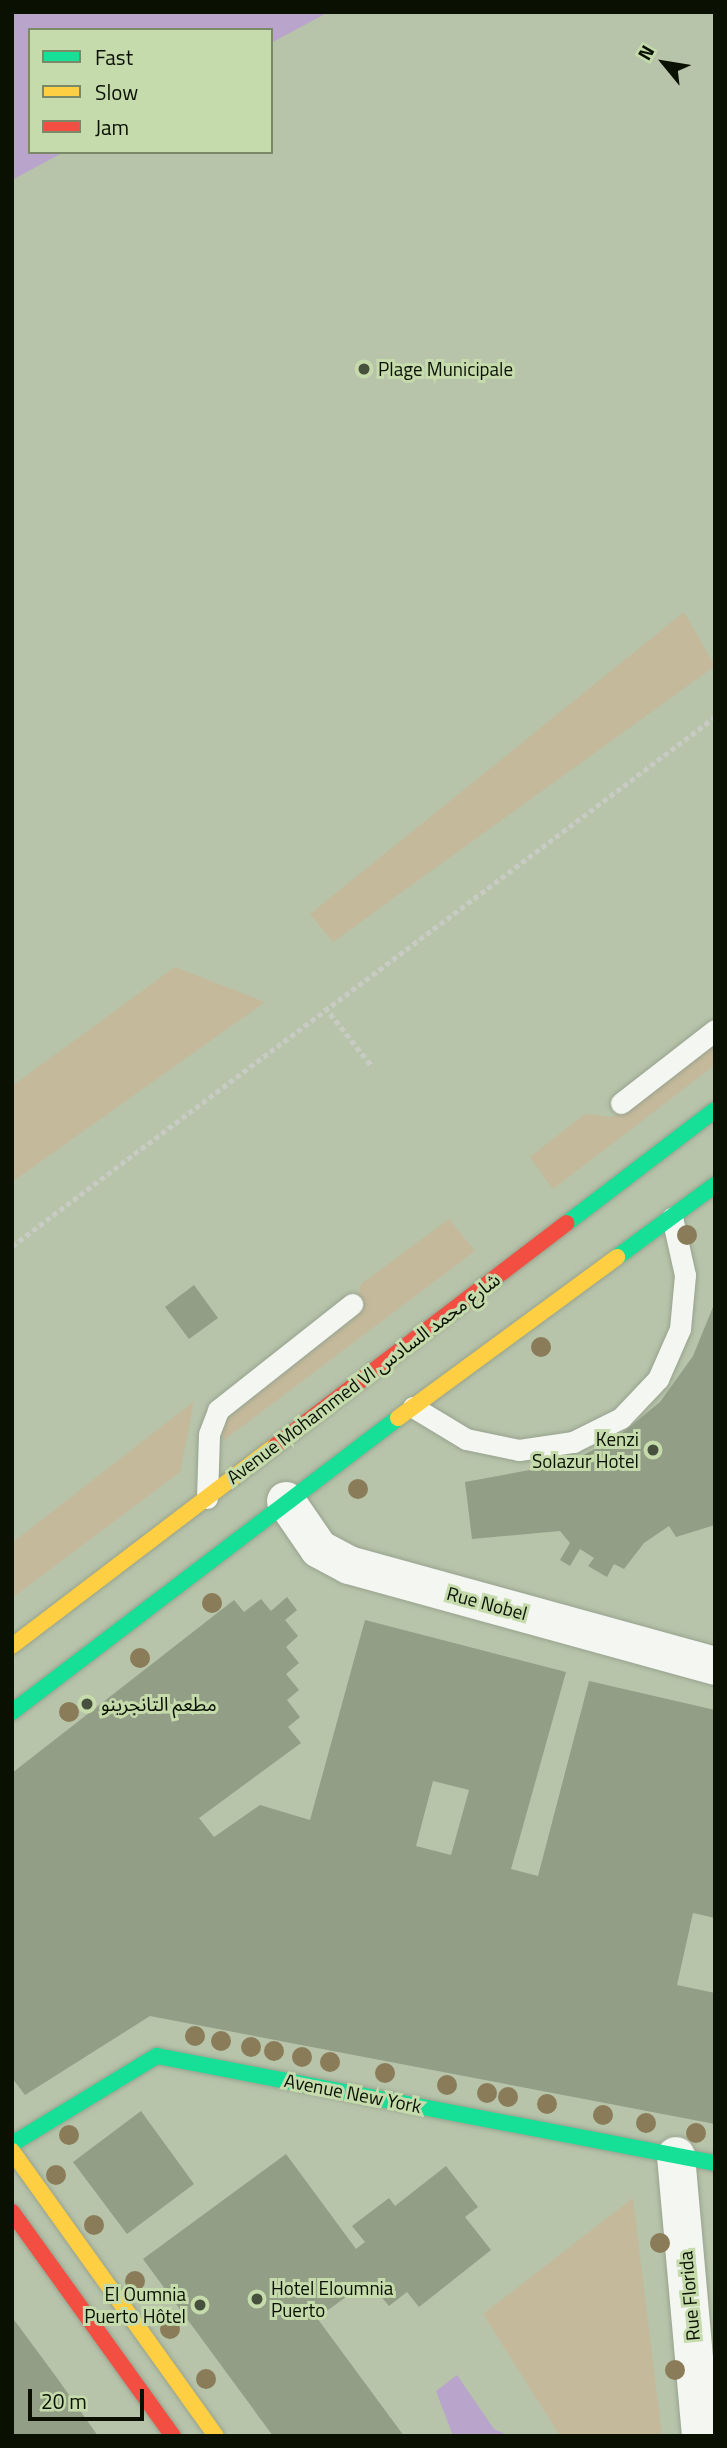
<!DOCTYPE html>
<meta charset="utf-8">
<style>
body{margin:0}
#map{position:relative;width:727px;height:2448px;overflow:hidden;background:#b7c4aa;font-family:"Titillium Web","Noto Sans Arabic",sans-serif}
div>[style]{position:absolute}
.green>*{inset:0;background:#c5b99b}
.water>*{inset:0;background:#b9a5cb}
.building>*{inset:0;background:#929e85}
.path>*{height:4.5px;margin-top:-2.25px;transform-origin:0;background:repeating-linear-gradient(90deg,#c7cbc4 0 5px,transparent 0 8.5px)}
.roads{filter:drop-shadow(0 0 2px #98a28e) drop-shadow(0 0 2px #98a28e)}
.lane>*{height:21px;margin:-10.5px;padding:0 10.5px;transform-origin:10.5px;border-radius:10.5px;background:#f4f6f2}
.street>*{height:38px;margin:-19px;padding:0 19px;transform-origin:19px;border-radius:19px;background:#f4f6f2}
.fast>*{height:16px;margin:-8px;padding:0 8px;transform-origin:8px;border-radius:8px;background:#16e098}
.slow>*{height:16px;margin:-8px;padding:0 8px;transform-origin:8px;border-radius:8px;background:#ffcf43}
.jam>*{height:16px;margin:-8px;padding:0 8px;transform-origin:8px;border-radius:8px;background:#f24e42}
.trees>*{width:20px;height:20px;margin:-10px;border-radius:50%;background:#8a7c58}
.dots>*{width:19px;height:19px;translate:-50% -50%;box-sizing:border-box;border:4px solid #c5dbac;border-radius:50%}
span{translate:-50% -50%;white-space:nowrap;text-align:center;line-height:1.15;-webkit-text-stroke:6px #c5dbac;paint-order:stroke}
.poi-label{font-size:19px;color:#0a1102}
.left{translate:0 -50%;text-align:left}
.right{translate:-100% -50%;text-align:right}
.street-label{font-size:19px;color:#0a1102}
.frame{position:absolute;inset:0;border:14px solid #0a1102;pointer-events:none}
.legend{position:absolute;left:28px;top:28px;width:245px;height:126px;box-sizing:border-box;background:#c5dbac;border:2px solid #7a8a68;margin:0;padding:9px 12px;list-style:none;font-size:21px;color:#0a1102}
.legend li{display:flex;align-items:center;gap:14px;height:35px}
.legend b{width:35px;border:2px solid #7a8a68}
.north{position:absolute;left:629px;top:28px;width:70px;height:70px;-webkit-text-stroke:5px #c5dbac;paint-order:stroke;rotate:300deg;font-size:19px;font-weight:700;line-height:28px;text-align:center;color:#0a1102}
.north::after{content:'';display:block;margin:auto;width:24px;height:32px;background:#0a1102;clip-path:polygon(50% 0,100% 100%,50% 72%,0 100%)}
.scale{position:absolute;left:28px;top:2389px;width:116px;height:32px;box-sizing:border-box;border:4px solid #0a1102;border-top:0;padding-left:9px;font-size:21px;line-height:24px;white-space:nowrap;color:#0a1102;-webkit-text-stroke:5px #c5dbac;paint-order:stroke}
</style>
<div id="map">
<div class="green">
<div style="clip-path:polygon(684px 612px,715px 666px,333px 942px,310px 914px)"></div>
<div style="clip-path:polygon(175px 967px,265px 1002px,12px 1182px,12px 1086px)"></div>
<div style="clip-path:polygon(715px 1044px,715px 1065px,553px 1189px,530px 1157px,585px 1114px,613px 1117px)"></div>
<div style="clip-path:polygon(449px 1219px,475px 1251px,224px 1440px,221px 1423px,354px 1319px,361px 1284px)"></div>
<div style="clip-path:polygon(194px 1401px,180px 1472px,12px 1598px,12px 1543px)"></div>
<div style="clip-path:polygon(633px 2198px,662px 2436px,560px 2436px,483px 2314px)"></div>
</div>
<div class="water">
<div style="clip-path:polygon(12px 12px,329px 12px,271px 43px,271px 30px,30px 30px,30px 152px,64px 152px,12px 180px)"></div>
<div style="clip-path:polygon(457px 2375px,494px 2429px,510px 2436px,453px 2436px,436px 2391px)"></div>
</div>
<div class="building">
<div style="clip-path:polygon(194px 1285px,218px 1318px,189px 1339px,165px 1307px)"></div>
<div style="clip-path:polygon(715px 1302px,715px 1525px,676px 1537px,669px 1526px,644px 1543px,624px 1569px,614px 1564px,607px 1577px,588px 1566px,594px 1558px,580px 1549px,570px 1566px,560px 1560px,570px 1543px,560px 1531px,472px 1539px,465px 1482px,568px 1463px,616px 1438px,660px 1402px,693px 1356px)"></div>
<div style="clip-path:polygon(evenodd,287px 1597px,297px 1610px,285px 1620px,298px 1636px,286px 1647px,299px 1663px,286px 1674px,299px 1690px,287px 1700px,300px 1717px,288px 1727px,301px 1743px,199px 1818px,214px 1837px,260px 1805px,310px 1820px,365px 1620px,566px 1672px,511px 1869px,538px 1876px,589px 1681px,715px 1710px,715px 1918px,693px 1913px,677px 1985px,715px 1993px,715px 2124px,150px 2016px,25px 2095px,12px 2078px,12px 1773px,234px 1600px,244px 1612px,261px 1599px,271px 1611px,287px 1597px,433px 1781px,469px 1790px,451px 1855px,416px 1846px,433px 1781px)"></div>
<div style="clip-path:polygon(141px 2111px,194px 2184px,127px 2234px,73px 2162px)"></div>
<div style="clip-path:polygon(286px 2154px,356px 2249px,365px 2242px,352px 2226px,389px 2198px,395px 2206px,446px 2166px,478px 2207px,465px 2217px,491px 2250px,419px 2307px,407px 2292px,389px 2306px,368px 2281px,317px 2318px,404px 2436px,273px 2436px,143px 2259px)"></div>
<div style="clip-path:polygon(12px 2317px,57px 2378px,98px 2436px,12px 2436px)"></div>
</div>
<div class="path">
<div style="left:325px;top:1007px;width:74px;rotate:51.6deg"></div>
<div style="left:12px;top:1246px;width:880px;rotate:-36.96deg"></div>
</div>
<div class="roads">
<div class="lane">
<div style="left:621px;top:1103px;width:119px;rotate:-37.8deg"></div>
<div style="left:413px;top:1407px;width:62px;rotate:31.1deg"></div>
<div style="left:466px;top:1439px;width:54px;rotate:11.7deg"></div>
<div style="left:519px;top:1450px;width:55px;rotate:-8.4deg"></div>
<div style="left:573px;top:1442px;width:54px;rotate:-26.6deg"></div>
<div style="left:621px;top:1418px;width:54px;rotate:-46.5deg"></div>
<div style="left:658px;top:1379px;width:55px;rotate:-66.3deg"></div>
<div style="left:680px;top:1329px;width:54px;rotate:-84.7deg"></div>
<div style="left:685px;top:1275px;width:59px;rotate:-102.6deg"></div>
<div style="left:207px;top:1498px;width:64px;rotate:-88.2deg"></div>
<div style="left:209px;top:1434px;width:26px;rotate:-69deg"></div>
<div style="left:218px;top:1410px;width:171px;rotate:-38.3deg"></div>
</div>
<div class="street">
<div style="left:286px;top:1501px;width:58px;rotate:55.5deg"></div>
<div style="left:319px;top:1549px;width:34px;rotate:28deg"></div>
<div style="left:349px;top:1565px;width:380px;rotate:15.4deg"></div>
<div style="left:676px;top:2156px;width:281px;rotate:84.9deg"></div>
</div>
<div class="fast">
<div style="left:567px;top:1223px;width:186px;rotate:-37.4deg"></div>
<div style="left:617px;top:1257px;width:122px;rotate:-36.3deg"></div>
<div style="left:12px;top:1712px;width:485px;rotate:-37.3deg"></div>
<div style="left:12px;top:2144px;width:170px;rotate:-31.3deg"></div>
<div style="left:157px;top:2056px;width:568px;rotate:10.86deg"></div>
</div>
<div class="slow">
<div style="left:398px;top:1418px;width:272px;rotate:-36.3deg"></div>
<div style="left:12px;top:1646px;width:330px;rotate:-37.3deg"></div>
<div style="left:12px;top:2151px;width:350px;rotate:54.4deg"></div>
</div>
<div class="jam">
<div style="left:275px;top:1446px;width:367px;rotate:-37.4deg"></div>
<div style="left:12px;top:2212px;width:276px;rotate:54.3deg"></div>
</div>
</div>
<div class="trees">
<div style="left:687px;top:1235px"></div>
<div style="left:541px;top:1347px"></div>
<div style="left:358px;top:1489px"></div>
<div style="left:212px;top:1603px"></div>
<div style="left:140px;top:1658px"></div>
<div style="left:69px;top:1712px"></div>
<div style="left:195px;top:2036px"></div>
<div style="left:221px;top:2041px"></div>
<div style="left:251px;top:2047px"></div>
<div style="left:274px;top:2051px"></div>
<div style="left:302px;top:2057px"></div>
<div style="left:330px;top:2062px"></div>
<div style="left:385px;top:2073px"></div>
<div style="left:447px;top:2085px"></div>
<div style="left:487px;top:2093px"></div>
<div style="left:508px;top:2097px"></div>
<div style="left:547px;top:2104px"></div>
<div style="left:603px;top:2115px"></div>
<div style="left:646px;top:2123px"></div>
<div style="left:696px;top:2133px"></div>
<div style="left:69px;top:2135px"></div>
<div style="left:56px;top:2175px"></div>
<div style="left:94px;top:2225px"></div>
<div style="left:660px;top:2243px"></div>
<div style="left:135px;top:2281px"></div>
<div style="left:170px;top:2329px"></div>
<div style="left:675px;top:2370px"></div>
<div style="left:206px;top:2379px"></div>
</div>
<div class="dots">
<div style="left:364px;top:369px;background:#47503d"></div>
<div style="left:653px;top:1450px;background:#47503d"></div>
<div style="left:87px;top:1704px;background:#47503d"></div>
<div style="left:257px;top:2299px;background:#47503d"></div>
<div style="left:200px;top:2305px;background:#47503d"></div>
</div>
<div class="poi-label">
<span class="left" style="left:378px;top:369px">Plage Municipale</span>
<span class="right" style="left:639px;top:1450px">Kenzi<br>Solazur Hotel</span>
<span class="left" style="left:101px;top:1704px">مطعم التانجرينو</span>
<span class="left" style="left:271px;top:2299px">Hotel Eloumnia<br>Puerto</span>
<span class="right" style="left:186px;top:2305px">El Oumnia<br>Puerto Hôtel</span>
</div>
<div class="street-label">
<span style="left:363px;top:1378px;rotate:-37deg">Avenue Mohammed VI شارع محمد السادس</span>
<span style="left:487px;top:1603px;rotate:15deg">Rue Nobel</span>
<span style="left:353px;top:2093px;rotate:11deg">Avenue New York</span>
<span style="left:689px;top:2296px;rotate:-95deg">Rue Florida</span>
</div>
<div class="frame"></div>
<ul class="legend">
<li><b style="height:9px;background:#16e098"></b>Fast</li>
<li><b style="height:9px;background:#ffcf43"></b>Slow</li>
<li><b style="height:9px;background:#f24e42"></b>Jam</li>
</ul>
<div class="north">N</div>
<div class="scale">20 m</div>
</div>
